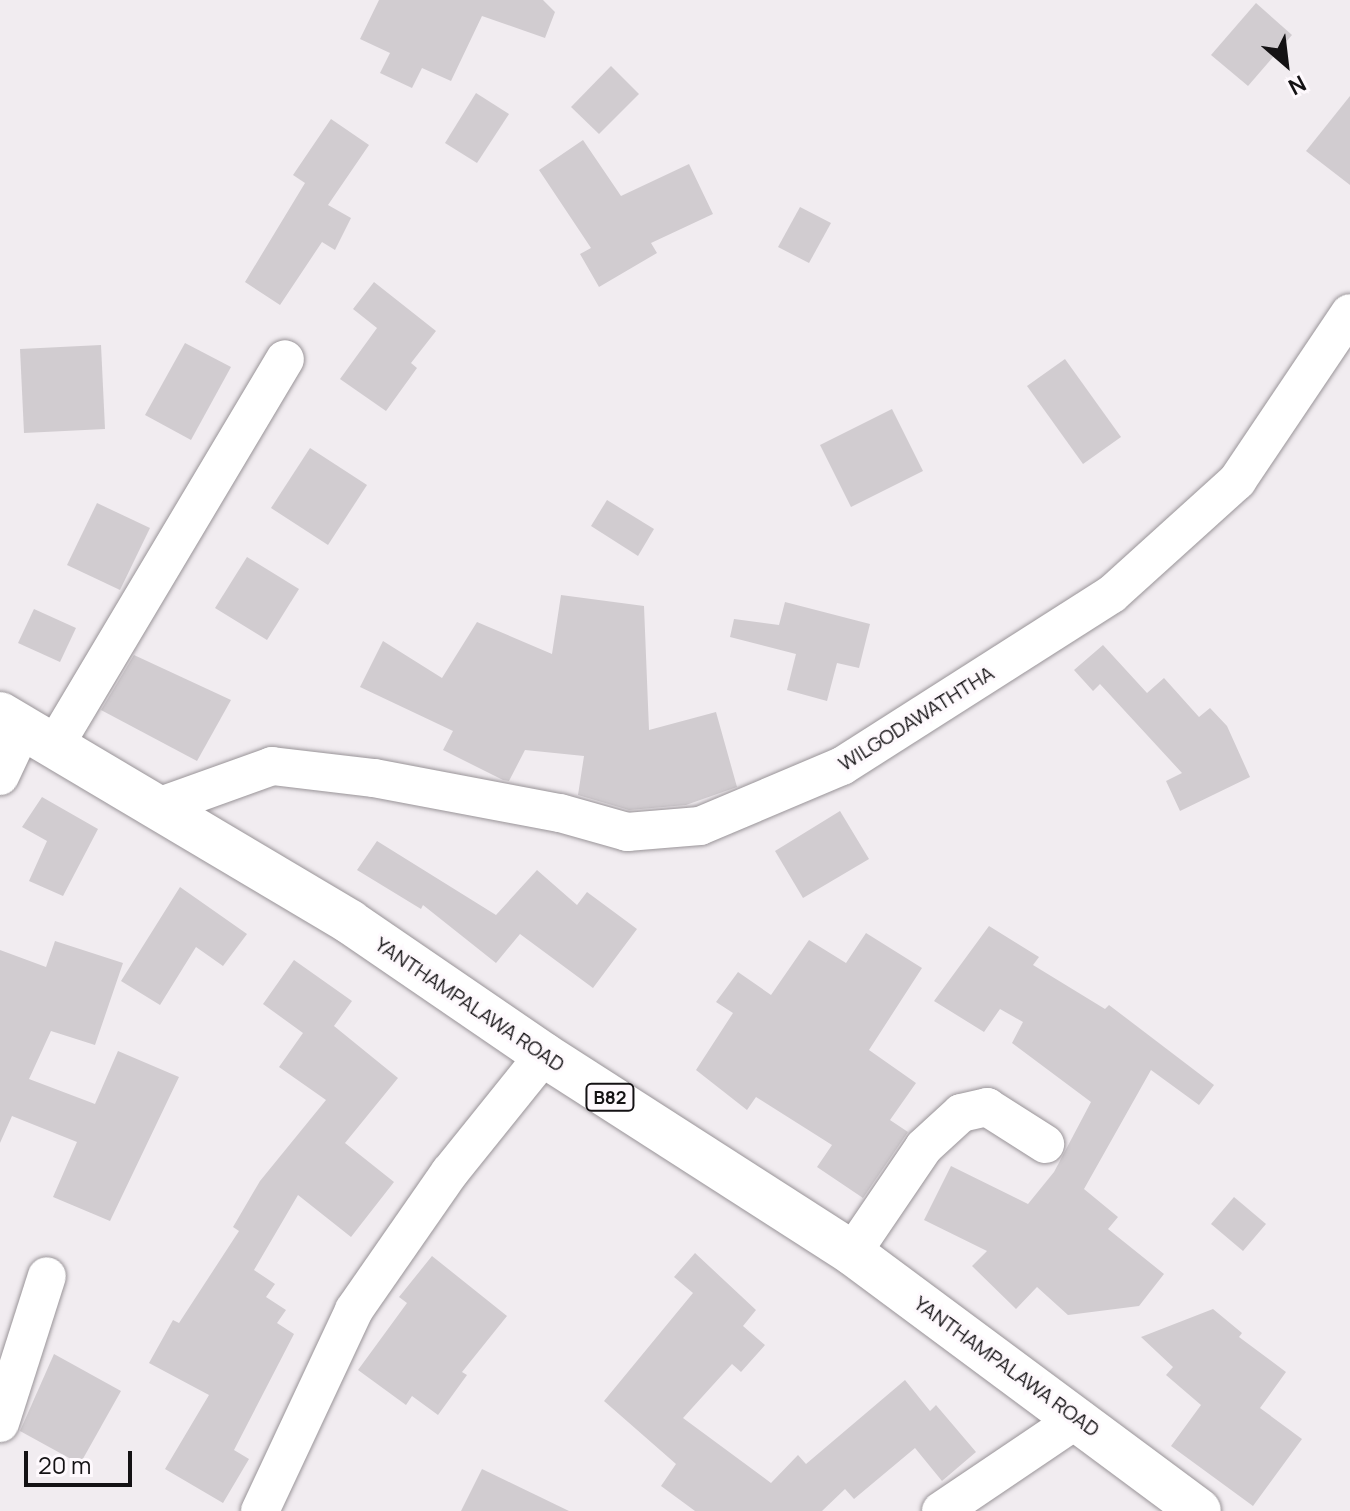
<!DOCTYPE html>
<style>
body{margin:0}
#map{position:relative;width:1350px;height:1511px;overflow:hidden;background:#f1ecf0;font-family:Manrope,sans-serif}
div>[style]{position:absolute}
.building>*{inset:0;background:#d1ccd0}
.roads{filter:drop-shadow(0 0 2px #999498) drop-shadow(0 0 2px #999498)}
.minor>*{height:38px;margin:-19px;padding:0 19px;transform-origin:19px;border-radius:19px;background:#fff}
.primary>*{height:44px;margin:-22px;padding:0 22px;transform-origin:22px;border-radius:22px;background:#fff}
span{translate:-50% -50%;white-space:nowrap;text-align:center;line-height:1.15;-webkit-text-stroke:6px #fef9fd;paint-order:stroke}
.shield-label span{padding:2px 6px;background:#fef9fd;border:2px solid;border-radius:6px;-webkit-text-stroke-width:0}
.shield-label{font-size:18px;color:#141214;font-weight:700}
.street-label{font-size:20px;color:#141214}
.north{position:absolute;left:1246px;top:24px;width:80px;height:80px;-webkit-text-stroke:6px #fef9fd;paint-order:stroke;rotate:152deg;font-size:22px;font-weight:700;line-height:32px;text-align:center;color:#141214}
.north::after{content:'';display:block;margin:auto;width:28px;height:36px;background:#141214;clip-path:polygon(50% 0,100% 100%,50% 72%,0 100%)}
.scale{position:absolute;left:24px;top:1451px;width:108px;height:36px;box-sizing:border-box;border:4px solid #141214;border-top:0;padding-left:10px;font-size:24px;line-height:28px;white-space:nowrap;color:#141214;-webkit-text-stroke:6px #fef9fd;paint-order:stroke}
</style>
<div id="map">
<div class="building">
<div style="clip-path:polygon(379px 0,543px 0,555px 12px,545px 38px,482px 16px,451px 81px,422px 68px,412px 88px,380px 73px,390px 53px,360px 39px)"></div>
<div style="clip-path:polygon(1256px 3px,1292px 35px,1248px 86px,1211px 55px)"></div>
<div style="clip-path:polygon(611px 66px,639px 94px,599px 134px,571px 107px)"></div>
<div style="clip-path:polygon(476px 93px,509px 114px,477px 163px,445px 143px)"></div>
<div style="clip-path:polygon(1350px 96px,1350px 185px,1306px 151px)"></div>
<div style="clip-path:polygon(331px 119px,369px 145px,328px 205px,351px 218px,335px 250px,322px 242px,280px 305px,245px 282px,305px 183px,293px 175px)"></div>
<div style="clip-path:polygon(583px 140px,621px 196px,689px 164px,713px 214px,651px 243px,657px 253px,599px 287px,580px 254px,591px 248px,539px 170px)"></div>
<div style="clip-path:polygon(800px 207px,831px 223px,809px 263px,778px 247px)"></div>
<div style="clip-path:polygon(374px 282px,436px 331px,411px 363px,417px 368px,386px 411px,340px 379px,377px 328px,353px 309px)"></div>
<div style="clip-path:polygon(185px 343px,231px 367px,191px 440px,145px 415px)"></div>
<div style="clip-path:polygon(101px 345px,105px 429px,24px 433px,20px 349px)"></div>
<div style="clip-path:polygon(1065px 359px,1121px 437px,1083px 464px,1027px 386px)"></div>
<div style="clip-path:polygon(892px 409px,923px 471px,851px 507px,820px 445px)"></div>
<div style="clip-path:polygon(310px 448px,367px 485px,328px 545px,271px 508px)"></div>
<div style="clip-path:polygon(607px 500px,654px 529px,638px 556px,591px 526px)"></div>
<div style="clip-path:polygon(97px 503px,150px 528px,120px 590px,67px 565px)"></div>
<div style="clip-path:polygon(247px 557px,299px 589px,267px 640px,215px 608px)"></div>
<div style="clip-path:polygon(561px 595px,644px 606px,649px 730px,716px 712px,737px 787px,686px 805px,629px 810px,578px 795px,584px 756px,525px 750px,509px 781px,503px 780px,443px 750px,453px 731px,360px 687px,383px 641px,442px 678px,477px 622px,552px 654px)"></div>
<div style="clip-path:polygon(785px 602px,870px 624px,859px 668px,837px 663px,827px 701px,787px 690px,796px 654px,730px 637px,734px 619px,779px 625px)"></div>
<div style="clip-path:polygon(34px 609px,76px 628px,60px 662px,18px 643px)"></div>
<div style="clip-path:polygon(1103px 645px,1147px 693px,1164px 678px,1199px 717px,1210px 708px,1227px 726px,1250px 777px,1180px 811px,1166px 781px,1182px 773px,1100px 684px,1093px 691px,1074px 670px)"></div>
<div style="clip-path:polygon(134px 655px,231px 700px,197px 761px,101px 710px)"></div>
<div style="clip-path:polygon(42px 797px,98px 829px,63px 896px,29px 881px,47px 841px,22px 827px)"></div>
<div style="clip-path:polygon(840px 811px,869px 859px,803px 898px,775px 851px)"></div>
<div style="clip-path:polygon(377px 841px,496px 915px,537px 870px,577px 905px,587px 892px,637px 929px,593px 988px,520px 934px,496px 963px,423px 905px,421px 909px,357px 870px)"></div>
<div style="clip-path:polygon(180px 887px,247px 934px,223px 966px,196px 947px,160px 1005px,121px 981px)"></div>
<div style="clip-path:polygon(989px 926px,1039px 957px,1033px 965px,1105px 1009px,1109px 1005px,1214px 1085px,1199px 1105px,1151px 1070px,1084px 1189px,1118px 1217px,1108px 1229px,1164px 1274px,1139px 1306px,1068px 1315px,1037px 1287px,1016px 1309px,972px 1266px,987px 1251px,924px 1220px,951px 1166px,1028px 1204px,1054px 1172px,1091px 1102px,1012px 1043px,1023px 1022px,1000px 1009px,984px 1032px,934px 1001px)"></div>
<div style="clip-path:polygon(866px 933px,922px 968px,869px 1050px,916px 1083px,890px 1120px,908px 1132px,863px 1198px,817px 1167px,832px 1145px,756px 1097px,747px 1110px,696px 1070px,733px 1013px,716px 1002px,738px 972px,771px 995px,809px 940px,846px 963px)"></div>
<div style="clip-path:polygon(55px 941px,123px 963px,95px 1045px,51px 1031px,29px 1079px,95px 1104px,118px 1051px,179px 1077px,110px 1221px,53px 1197px,77px 1142px,12px 1116px,0 1143px,0 950px,46px 967px)"></div>
<div style="clip-path:polygon(294px 960px,352px 1001px,334px 1026px,398px 1078px,345px 1143px,394px 1182px,351px 1237px,298px 1195px,254px 1270px,275px 1284px,266px 1297px,286px 1310px,277px 1323px,294px 1334px,234px 1450px,249px 1459px,223px 1503px,165px 1469px,209px 1395px,149px 1363px,173px 1320px,179px 1323px,239px 1231px,233px 1227px,260px 1181px,326px 1100px,279px 1067px,303px 1033px,263px 1004px)"></div>
<div style="clip-path:polygon(1234px 1197px,1266px 1224px,1243px 1251px,1211px 1224px)"></div>
<div style="clip-path:polygon(695px 1253px,756px 1310px,743px 1326px,765px 1345px,741px 1372px,732px 1364px,683px 1418px,771px 1483px,798px 1455px,806px 1464px,905px 1380px,930px 1411px,936px 1405px,976px 1452px,942px 1481px,915px 1448px,854px 1499px,845px 1489px,822px 1511px,695px 1511px,661px 1486px,676px 1464px,604px 1401px,693px 1293px,674px 1277px)"></div>
<div style="clip-path:polygon(432px 1256px,507px 1316px,462px 1372px,467px 1375px,438px 1415px,412px 1396px,406px 1405px,358px 1370px,407px 1303px,399px 1297px)"></div>
<div style="clip-path:polygon(1213px 1309px,1242px 1333px,1239px 1337px,1286px 1372px,1260px 1408px,1302px 1439px,1253px 1506px,1171px 1446px,1201px 1405px,1166px 1375px,1173px 1367px,1141px 1337px)"></div>
<div style="clip-path:polygon(54px 1354px,121px 1391px,80px 1464px,20px 1431px)"></div>
<div style="clip-path:polygon(482px 1469px,569px 1511px,461px 1511px)"></div>
</div>
<div class="roads">
<div class="minor">
<div style="left:55px;top:745px;width:449px;rotate:-59.2deg"></div>
<div style="left:0;top:776px;width:54px;rotate:-64.9deg"></div>
<div style="left:161px;top:806px;width:118px;rotate:-19.8deg"></div>
<div style="left:272px;top:766px;width:103px;rotate:6.7deg"></div>
<div style="left:374px;top:778px;width:189px;rotate:10.7deg"></div>
<div style="left:560px;top:813px;width:70px;rotate:15.8deg"></div>
<div style="left:627px;top:832px;width:73px;rotate:-4.7deg"></div>
<div style="left:700px;top:826px;width:154px;rotate:-22.9deg"></div>
<div style="left:842px;top:766px;width:320px;rotate:-32.5deg"></div>
<div style="left:1112px;top:594px;width:169px;rotate:-42.1deg"></div>
<div style="left:1237px;top:481px;width:202px;rotate:-56.1deg"></div>
<div style="left:852px;top:1253px;width:128px;rotate:-55.8deg"></div>
<div style="left:924px;top:1147px;width:50px;rotate:-42.6deg"></div>
<div style="left:961px;top:1113px;width:27px;rotate:-13deg"></div>
<div style="left:987px;top:1107px;width:69px;rotate:32.5deg"></div>
<div style="left:0;top:1423px;width:154px;rotate:-72.3deg"></div>
<div style="left:260px;top:1511px;width:222px;rotate:-64.9deg"></div>
<div style="left:354px;top:1310px;width:168px;rotate:-55.2deg"></div>
<div style="left:450px;top:1172px;width:150px;rotate:-51.2deg"></div>
<div style="left:941px;top:1511px;width:166px;rotate:-34deg"></div>
</div>
<div class="primary">
<div style="left:0;top:714px;width:407px;rotate:30.7deg"></div>
<div style="left:350px;top:922px;width:235px;rotate:34.4deg"></div>
<div style="left:544px;top:1055px;width:366px;rotate:32.7deg"></div>
<div style="left:852px;top:1253px;width:432px;rotate:36.6deg"></div>
</div>
</div>
<div class="shield-label">
<span style="left:610px;top:1097px">B82</span>
</div>
<div class="street-label">
<span style="left:916px;top:718px;rotate:-32deg">WILGODAWATHTHA</span>
<span style="left:470px;top:1004px;rotate:34deg">YANTHAMPALAWA ROAD</span>
<span style="left:1007px;top:1366px;rotate:36deg">YANTHAMPALAWA ROAD</span>
</div>
<div class="north">N</div>
<div class="scale">20 m</div>
</div>
